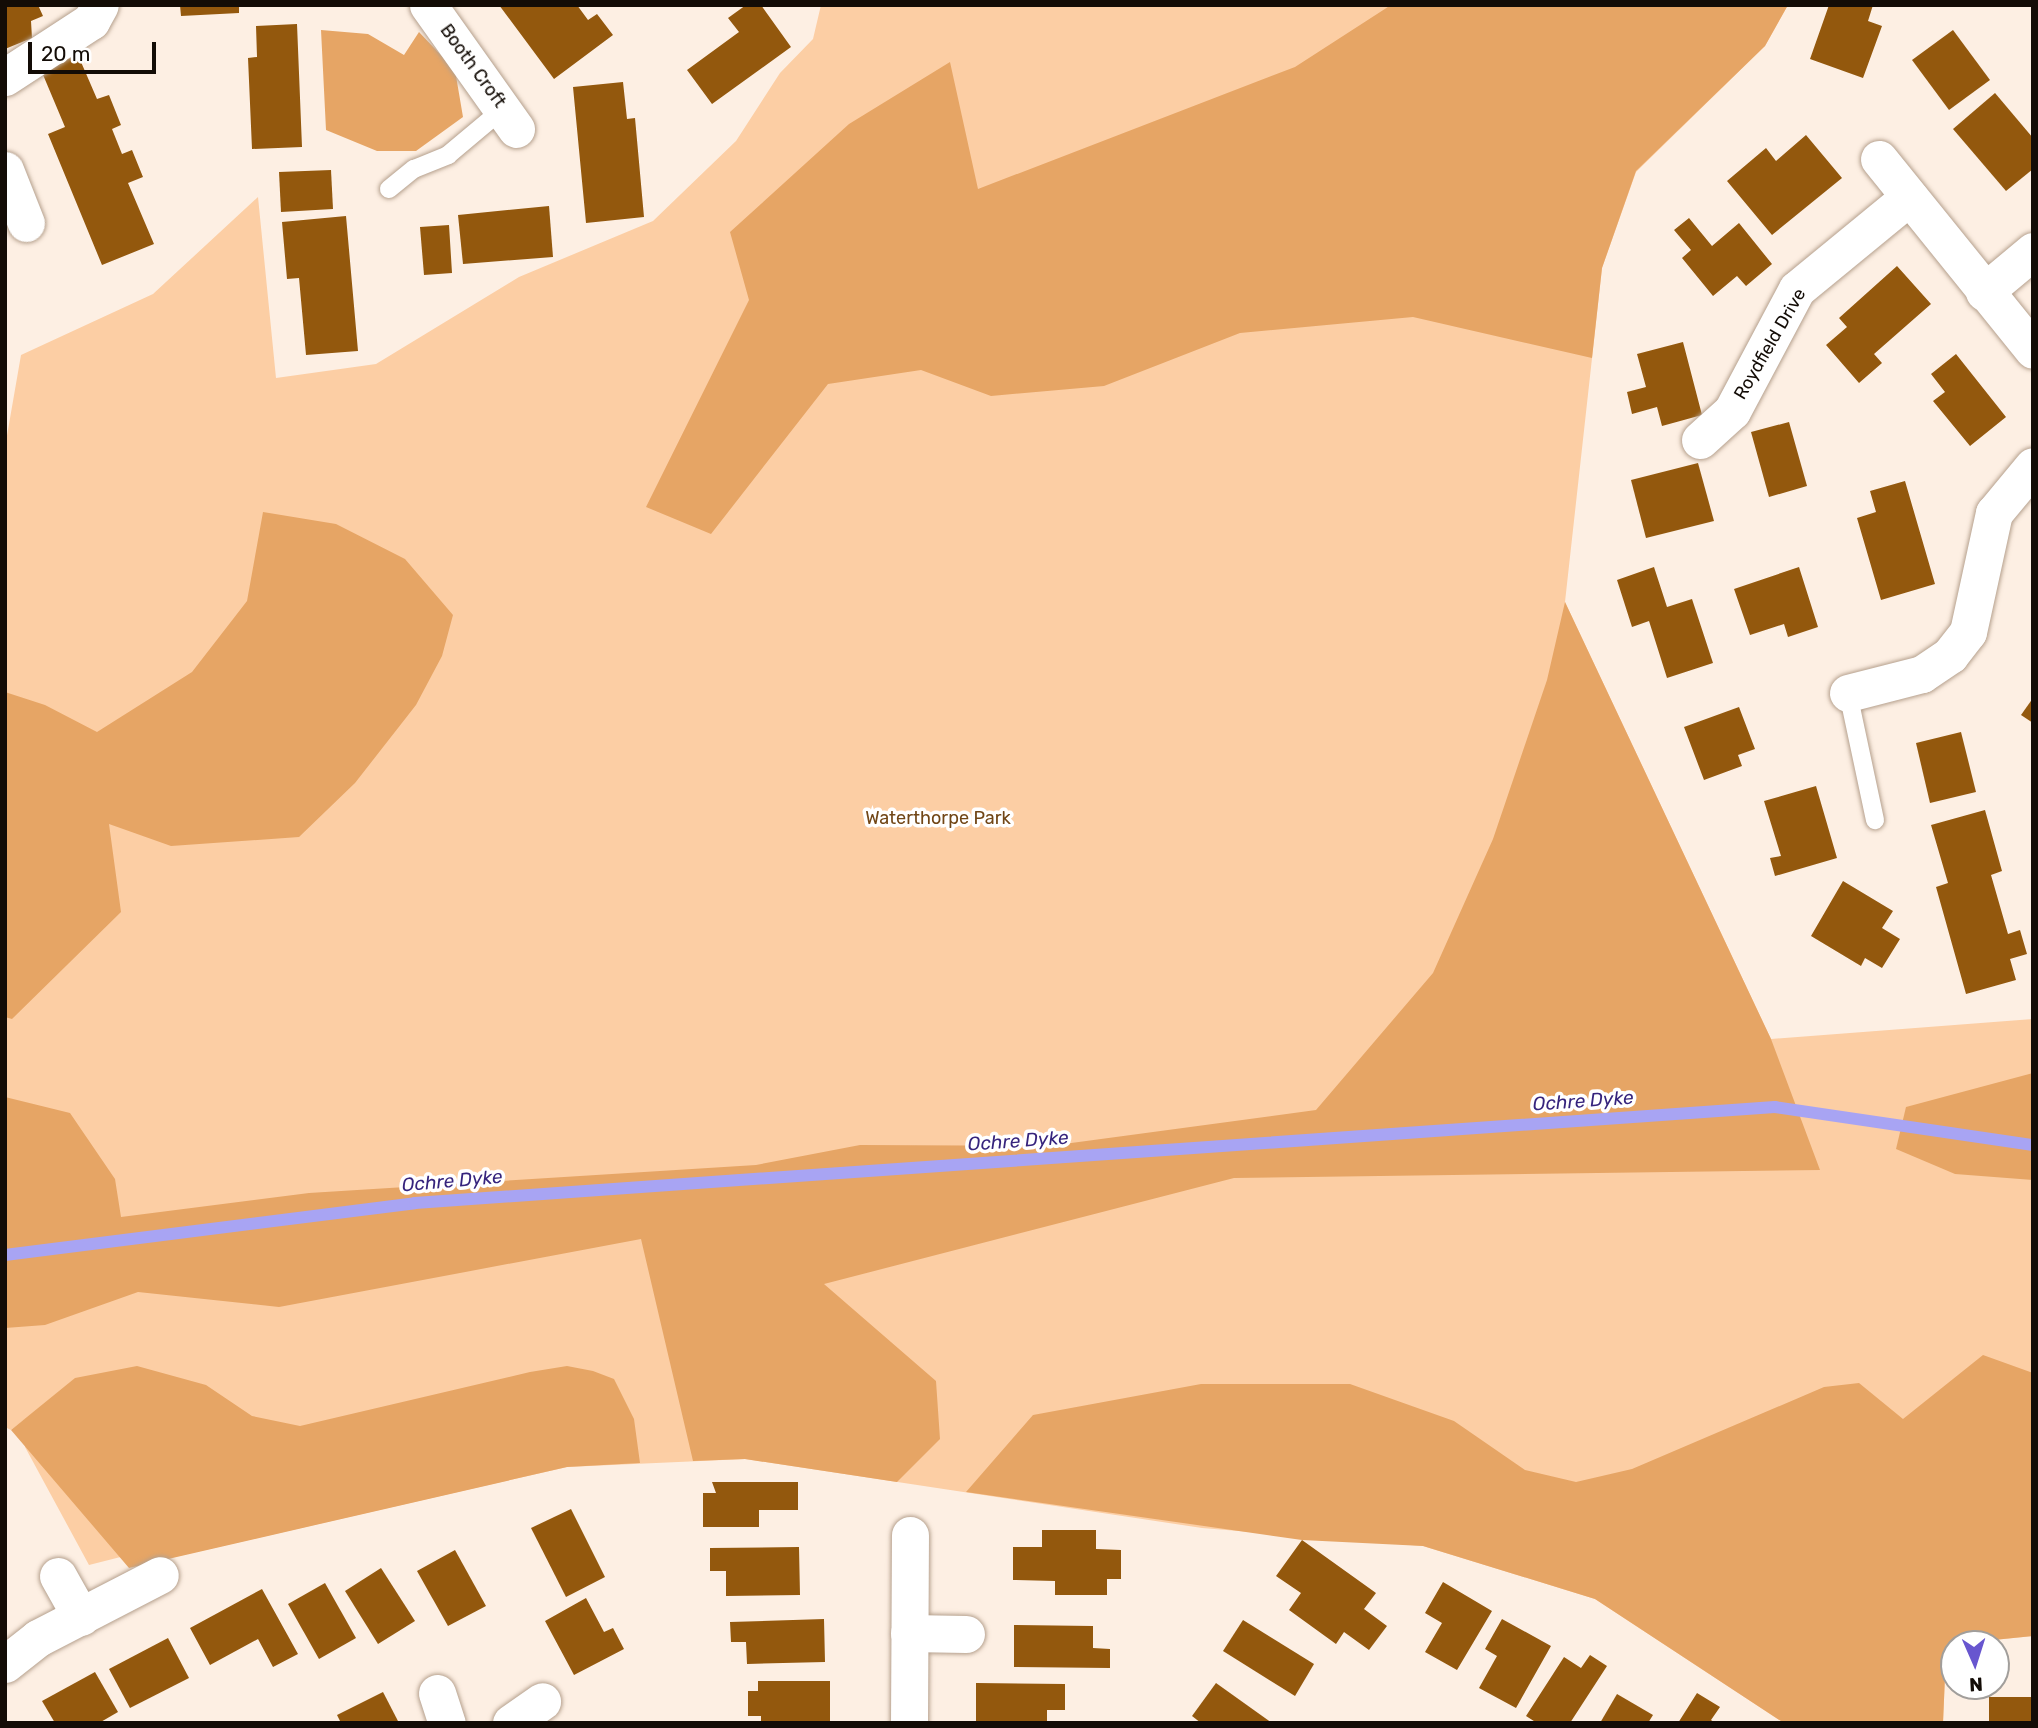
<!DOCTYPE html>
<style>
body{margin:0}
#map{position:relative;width:2038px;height:1728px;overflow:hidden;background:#fdefe3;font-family:Rubik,sans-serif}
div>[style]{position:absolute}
.green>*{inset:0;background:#fccea4}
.forest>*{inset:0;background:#e6a565}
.stream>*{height:12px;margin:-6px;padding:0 6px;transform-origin:6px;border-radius:6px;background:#a8a4f3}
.building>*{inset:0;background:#93580d}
.roads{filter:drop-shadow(0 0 2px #b5a08d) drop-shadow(0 0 2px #b5a08d)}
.service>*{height:18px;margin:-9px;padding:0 9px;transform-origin:9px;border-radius:9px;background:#fff}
.minor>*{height:37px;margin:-18.5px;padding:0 18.5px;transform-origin:18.5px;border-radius:18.5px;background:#fff}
span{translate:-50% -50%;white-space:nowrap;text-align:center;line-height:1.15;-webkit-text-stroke:7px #fff;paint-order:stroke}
.street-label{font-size:18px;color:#130c06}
.park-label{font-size:18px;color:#714616}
.water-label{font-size:19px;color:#36247d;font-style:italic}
.frame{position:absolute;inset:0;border:7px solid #130c06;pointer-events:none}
.north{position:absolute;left:1940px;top:1630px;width:70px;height:70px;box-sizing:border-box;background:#fff;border:2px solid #a19e9b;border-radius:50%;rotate:177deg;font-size:19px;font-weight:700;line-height:28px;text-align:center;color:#130c06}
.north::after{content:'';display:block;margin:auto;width:24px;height:32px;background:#6856cf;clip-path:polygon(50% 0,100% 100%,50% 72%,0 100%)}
.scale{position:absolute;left:28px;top:42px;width:128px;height:32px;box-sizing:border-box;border:4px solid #130c06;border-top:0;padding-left:9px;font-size:21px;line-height:24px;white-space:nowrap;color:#130c06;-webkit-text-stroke:5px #fff;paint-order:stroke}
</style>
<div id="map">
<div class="green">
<div style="clip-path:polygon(821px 5px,1788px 5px,1765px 46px,1636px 172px,1602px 268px,1565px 602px,1771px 1039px,2033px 1019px,2033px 1636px,1954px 1644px,1954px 1651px,1946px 1653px,1943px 1723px,1784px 1723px,1595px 1599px,1423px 1546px,1202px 1528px,745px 1459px,567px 1467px,170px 1558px,156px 1548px,89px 1565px,25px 1447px,25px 1419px,11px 1430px,5px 1427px,5px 447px,21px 355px,153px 294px,258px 197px,276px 378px,376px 364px,519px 277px,653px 221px,736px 141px,780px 73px,813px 39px)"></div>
</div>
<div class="forest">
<div style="clip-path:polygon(1391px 5px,1788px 5px,1765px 46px,1636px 171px,1602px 268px,1592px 358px,1413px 317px,1240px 333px,1104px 386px,991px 396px,921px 370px,828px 384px,711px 534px,646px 507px,749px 300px,730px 232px,849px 124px,950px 62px,978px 189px,1295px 67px)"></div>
<div style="clip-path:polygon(321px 30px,368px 34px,404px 55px,419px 32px,455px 70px,463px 117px,416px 151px,377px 151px,326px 130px)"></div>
<div style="clip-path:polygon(263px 512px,336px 524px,405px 559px,453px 615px,442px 656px,416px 705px,355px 783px,299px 837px,171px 846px,109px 824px,121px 912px,12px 1019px,5px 1017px,5px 692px,45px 705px,97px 732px,192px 672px,247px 601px)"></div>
<div style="clip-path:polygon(1565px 602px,1771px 1039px,1820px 1170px,1234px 1178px,824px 1284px,936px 1381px,940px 1439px,897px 1482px,745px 1459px,693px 1461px,641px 1239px,279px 1307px,138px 1292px,45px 1325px,5px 1328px,5px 1097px,70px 1113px,115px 1179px,121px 1217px,309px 1193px,756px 1165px,860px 1145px,1049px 1146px,1316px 1110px,1433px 973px,1493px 839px,1547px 680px)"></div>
<div style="clip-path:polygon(2033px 1073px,2033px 1180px,1955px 1174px,1896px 1149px,1906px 1107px)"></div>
<div style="clip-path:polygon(1983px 1355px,2033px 1373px,2033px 1636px,1954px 1644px,1954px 1651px,1946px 1653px,1943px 1723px,1784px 1723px,1595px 1599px,1423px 1546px,1302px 1540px,966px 1492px,1033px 1415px,1201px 1384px,1350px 1384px,1454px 1421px,1525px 1470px,1576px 1482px,1632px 1469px,1824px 1387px,1859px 1383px,1903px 1419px)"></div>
<div style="clip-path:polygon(137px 1366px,206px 1385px,252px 1416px,300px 1426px,530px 1372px,567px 1366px,593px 1371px,614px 1379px,634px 1419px,640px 1463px,567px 1467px,129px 1568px,11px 1430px,75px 1378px)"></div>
</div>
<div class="stream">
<div style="left:5px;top:1255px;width:413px;rotate:-7.2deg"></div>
<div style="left:415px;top:1203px;width:1363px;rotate:-4.04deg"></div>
<div style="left:1775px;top:1107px;width:261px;rotate:8.4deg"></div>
</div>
<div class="building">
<div style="clip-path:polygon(5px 5px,38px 5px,43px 16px,31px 21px,32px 38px,5px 49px)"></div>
<div style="clip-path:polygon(180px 5px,239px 5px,239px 13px,181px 16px)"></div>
<div style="clip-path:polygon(499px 5px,577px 5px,588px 20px,597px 14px,613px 35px,554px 79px)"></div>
<div style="clip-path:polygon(746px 5px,761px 5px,791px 47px,712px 104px,687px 70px,739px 32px,728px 18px)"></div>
<div style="clip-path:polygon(1829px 5px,1873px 5px,1868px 21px,1882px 26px,1863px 78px,1810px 59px)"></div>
<div style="clip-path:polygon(297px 24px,302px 147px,252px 149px,248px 58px,257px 57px,256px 26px)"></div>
<div style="clip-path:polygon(1953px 30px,1990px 80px,1949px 110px,1912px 60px)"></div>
<div style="clip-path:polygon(78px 55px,97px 99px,109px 95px,121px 125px,112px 129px,122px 154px,132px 150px,143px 177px,128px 183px,154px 244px,102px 265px,48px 134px,65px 127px,41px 70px)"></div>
<div style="clip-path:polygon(623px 82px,627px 119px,635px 118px,644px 217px,586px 223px,573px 87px)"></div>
<div style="clip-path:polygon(1995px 93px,2033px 138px,2033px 169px,2006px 191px,1953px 129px)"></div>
<div style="clip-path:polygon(1806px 135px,1842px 178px,1772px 235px,1727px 181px,1766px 148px,1776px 161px)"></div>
<div style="clip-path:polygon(331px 170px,333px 209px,281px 212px,279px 172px)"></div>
<div style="clip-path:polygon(549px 206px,553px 257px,463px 264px,458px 215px)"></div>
<div style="clip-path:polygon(346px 216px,358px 351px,306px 355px,299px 278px,287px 279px,282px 222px)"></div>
<div style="clip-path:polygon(1689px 218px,1712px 246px,1739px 223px,1772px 264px,1746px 286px,1737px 276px,1713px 296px,1682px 258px,1691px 250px,1674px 230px)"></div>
<div style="clip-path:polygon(449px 225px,452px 273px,424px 275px,420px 227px)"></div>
<div style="clip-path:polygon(1897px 266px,1931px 304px,1874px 354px,1882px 363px,1859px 383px,1826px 345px,1847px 327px,1839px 318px)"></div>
<div style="clip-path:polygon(1683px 342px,1702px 415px,1662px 426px,1657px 407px,1632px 414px,1627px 392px,1646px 387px,1637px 354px)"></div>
<div style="clip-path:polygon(1956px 354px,2006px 417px,1970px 446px,1933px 401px,1945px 392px,1931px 374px)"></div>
<div style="clip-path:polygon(1789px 422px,1807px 486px,1769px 497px,1751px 432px)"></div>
<div style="clip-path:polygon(1698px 463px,1714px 521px,1646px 538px,1631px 480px)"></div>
<div style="clip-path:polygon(1905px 481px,1935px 584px,1881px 600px,1857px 518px,1876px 512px,1870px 491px)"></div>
<div style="clip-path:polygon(1654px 567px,1667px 607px,1692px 599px,1713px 663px,1667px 678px,1649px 621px,1632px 627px,1617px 580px)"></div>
<div style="clip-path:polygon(1799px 567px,1818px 627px,1788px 637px,1784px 624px,1750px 635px,1734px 589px)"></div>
<div style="clip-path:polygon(2033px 698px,2033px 723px,2021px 715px)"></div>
<div style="clip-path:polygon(1739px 707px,1755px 749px,1738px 755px,1742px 766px,1704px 780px,1684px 727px)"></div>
<div style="clip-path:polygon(1961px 732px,1976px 792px,1930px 803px,1916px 743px)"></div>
<div style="clip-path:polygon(1816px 786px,1837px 858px,1775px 876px,1770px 858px,1781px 856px,1764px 801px)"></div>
<div style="clip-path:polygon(1985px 810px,2002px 871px,1991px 875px,2008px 934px,2020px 930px,2027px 954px,2010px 959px,2016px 980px,1966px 994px,1936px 887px,1948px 883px,1931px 825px)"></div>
<div style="clip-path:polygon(1843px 881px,1893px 911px,1882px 928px,1900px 939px,1882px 968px,1865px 958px,1861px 966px,1811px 936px)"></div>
<div style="clip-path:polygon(712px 1482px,798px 1482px,798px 1510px,759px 1510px,759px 1527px,703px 1527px,703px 1493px,716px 1493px)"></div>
<div style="clip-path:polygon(571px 1509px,605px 1577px,566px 1597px,531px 1528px)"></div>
<div style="clip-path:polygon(1042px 1530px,1096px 1530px,1096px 1549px,1121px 1550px,1121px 1579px,1107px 1579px,1107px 1595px,1055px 1595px,1055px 1581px,1013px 1580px,1013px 1547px,1042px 1547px)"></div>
<div style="clip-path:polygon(1302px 1540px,1376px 1593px,1364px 1609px,1387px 1626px,1369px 1650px,1344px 1632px,1336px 1644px,1289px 1610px,1301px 1593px,1276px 1576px)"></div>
<div style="clip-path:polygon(799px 1547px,800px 1595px,726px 1596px,726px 1571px,710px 1571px,710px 1548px)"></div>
<div style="clip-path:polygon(455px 1550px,486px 1606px,448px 1626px,417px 1571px)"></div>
<div style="clip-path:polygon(381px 1568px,415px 1621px,378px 1644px,345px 1591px)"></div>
<div style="clip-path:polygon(1443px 1582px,1492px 1611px,1457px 1670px,1425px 1652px,1442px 1623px,1425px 1613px)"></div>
<div style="clip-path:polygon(325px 1583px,356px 1638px,319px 1659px,288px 1604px)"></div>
<div style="clip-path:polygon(262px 1589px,298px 1654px,273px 1667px,258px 1639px,210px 1665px,190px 1628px)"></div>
<div style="clip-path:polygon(586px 1598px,604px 1632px,613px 1628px,624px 1649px,574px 1675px,545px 1621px)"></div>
<div style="clip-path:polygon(824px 1619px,825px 1662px,747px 1664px,746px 1642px,731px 1642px,730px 1622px)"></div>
<div style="clip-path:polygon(1502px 1619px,1551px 1646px,1516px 1708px,1479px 1688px,1497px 1656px,1485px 1649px)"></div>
<div style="clip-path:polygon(1243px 1620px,1314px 1664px,1295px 1696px,1223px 1651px)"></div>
<div style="clip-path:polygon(1014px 1625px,1093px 1626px,1093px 1648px,1110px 1649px,1110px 1668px,1014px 1667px)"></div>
<div style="clip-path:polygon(168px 1638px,189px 1678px,130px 1708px,109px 1669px)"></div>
<div style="clip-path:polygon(1590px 1655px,1607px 1666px,1570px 1723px,1537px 1723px,1526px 1716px,1564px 1657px,1581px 1668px)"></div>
<div style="clip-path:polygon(95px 1672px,118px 1712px,99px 1723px,55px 1723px,42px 1701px)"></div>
<div style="clip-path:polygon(758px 1681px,830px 1681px,830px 1723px,761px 1723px,761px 1716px,748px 1716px,748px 1691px,758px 1691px)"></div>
<div style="clip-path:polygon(976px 1683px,1065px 1684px,1065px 1710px,1047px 1710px,1047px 1723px,976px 1723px)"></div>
<div style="clip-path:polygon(1216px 1683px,1272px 1723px,1201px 1723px,1192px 1716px)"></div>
<div style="clip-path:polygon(383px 1692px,399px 1723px,341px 1723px,337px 1715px)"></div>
<div style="clip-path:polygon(1697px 1693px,1720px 1707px,1711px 1720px,1715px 1723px,1678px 1723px)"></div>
<div style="clip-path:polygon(1617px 1694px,1653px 1715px,1648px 1723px,1600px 1723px)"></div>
<div style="clip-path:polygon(1989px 1697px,2033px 1697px,2033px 1723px,1989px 1723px)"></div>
</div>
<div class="roads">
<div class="service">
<div style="left:389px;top:189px;width:32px;rotate:-39deg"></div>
<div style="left:414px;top:169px;width:37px;rotate:-22deg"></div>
<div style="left:448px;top:155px;width:73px;rotate:-40deg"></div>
<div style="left:1848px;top:693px;width:130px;rotate:78deg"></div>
</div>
<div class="minor">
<div style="left:428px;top:5px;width:152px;rotate:54.6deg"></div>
<div style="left:5px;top:77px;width:103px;rotate:-33.1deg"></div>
<div style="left:91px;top:21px;width:18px;rotate:-61deg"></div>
<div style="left:1879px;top:159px;width:245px;rotate:51.1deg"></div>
<div style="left:5px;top:170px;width:57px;rotate:68.4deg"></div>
<div style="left:1984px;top:292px;width:64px;rotate:-39.9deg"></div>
<div style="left:1700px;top:440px;width:43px;rotate:-42.2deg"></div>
<div style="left:1732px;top:411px;width:138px;rotate:-62deg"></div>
<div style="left:1797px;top:289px;width:145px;rotate:-39.4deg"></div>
<div style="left:1848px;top:693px;width:76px;rotate:-14.4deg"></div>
<div style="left:1922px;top:674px;width:34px;rotate:-34deg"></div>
<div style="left:1950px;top:655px;width:29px;rotate:-52deg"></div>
<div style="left:1968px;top:632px;width:122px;rotate:-77.7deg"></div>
<div style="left:1994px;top:513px;width:61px;rotate:-50.3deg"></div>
<div style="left:58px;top:1576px;width:47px;rotate:60.7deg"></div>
<div style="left:909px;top:1633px;width:57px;rotate:1deg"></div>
<div style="left:5px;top:1664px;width:42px;rotate:-38.2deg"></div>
<div style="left:38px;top:1638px;width:137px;rotate:-27.3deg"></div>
<div style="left:437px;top:1693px;width:32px;rotate:72deg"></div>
<div style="left:511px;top:1723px;width:38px;rotate:-35deg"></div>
<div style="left:909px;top:1723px;width:188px;rotate:-89.7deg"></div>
</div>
</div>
<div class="street-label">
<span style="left:473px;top:66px;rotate:54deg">Booth Croft</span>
<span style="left:1770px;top:344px;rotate:-60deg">Roydfield Drive</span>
</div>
<div class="park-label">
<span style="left:938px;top:818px">Waterthorpe Park</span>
</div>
<div class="water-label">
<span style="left:1583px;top:1101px;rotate:-4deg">Ochre Dyke</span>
<span style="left:1018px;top:1141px;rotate:-4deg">Ochre Dyke</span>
<span style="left:452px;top:1181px;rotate:-5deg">Ochre Dyke</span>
</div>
<div class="frame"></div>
<div class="north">N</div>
<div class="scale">20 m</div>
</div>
